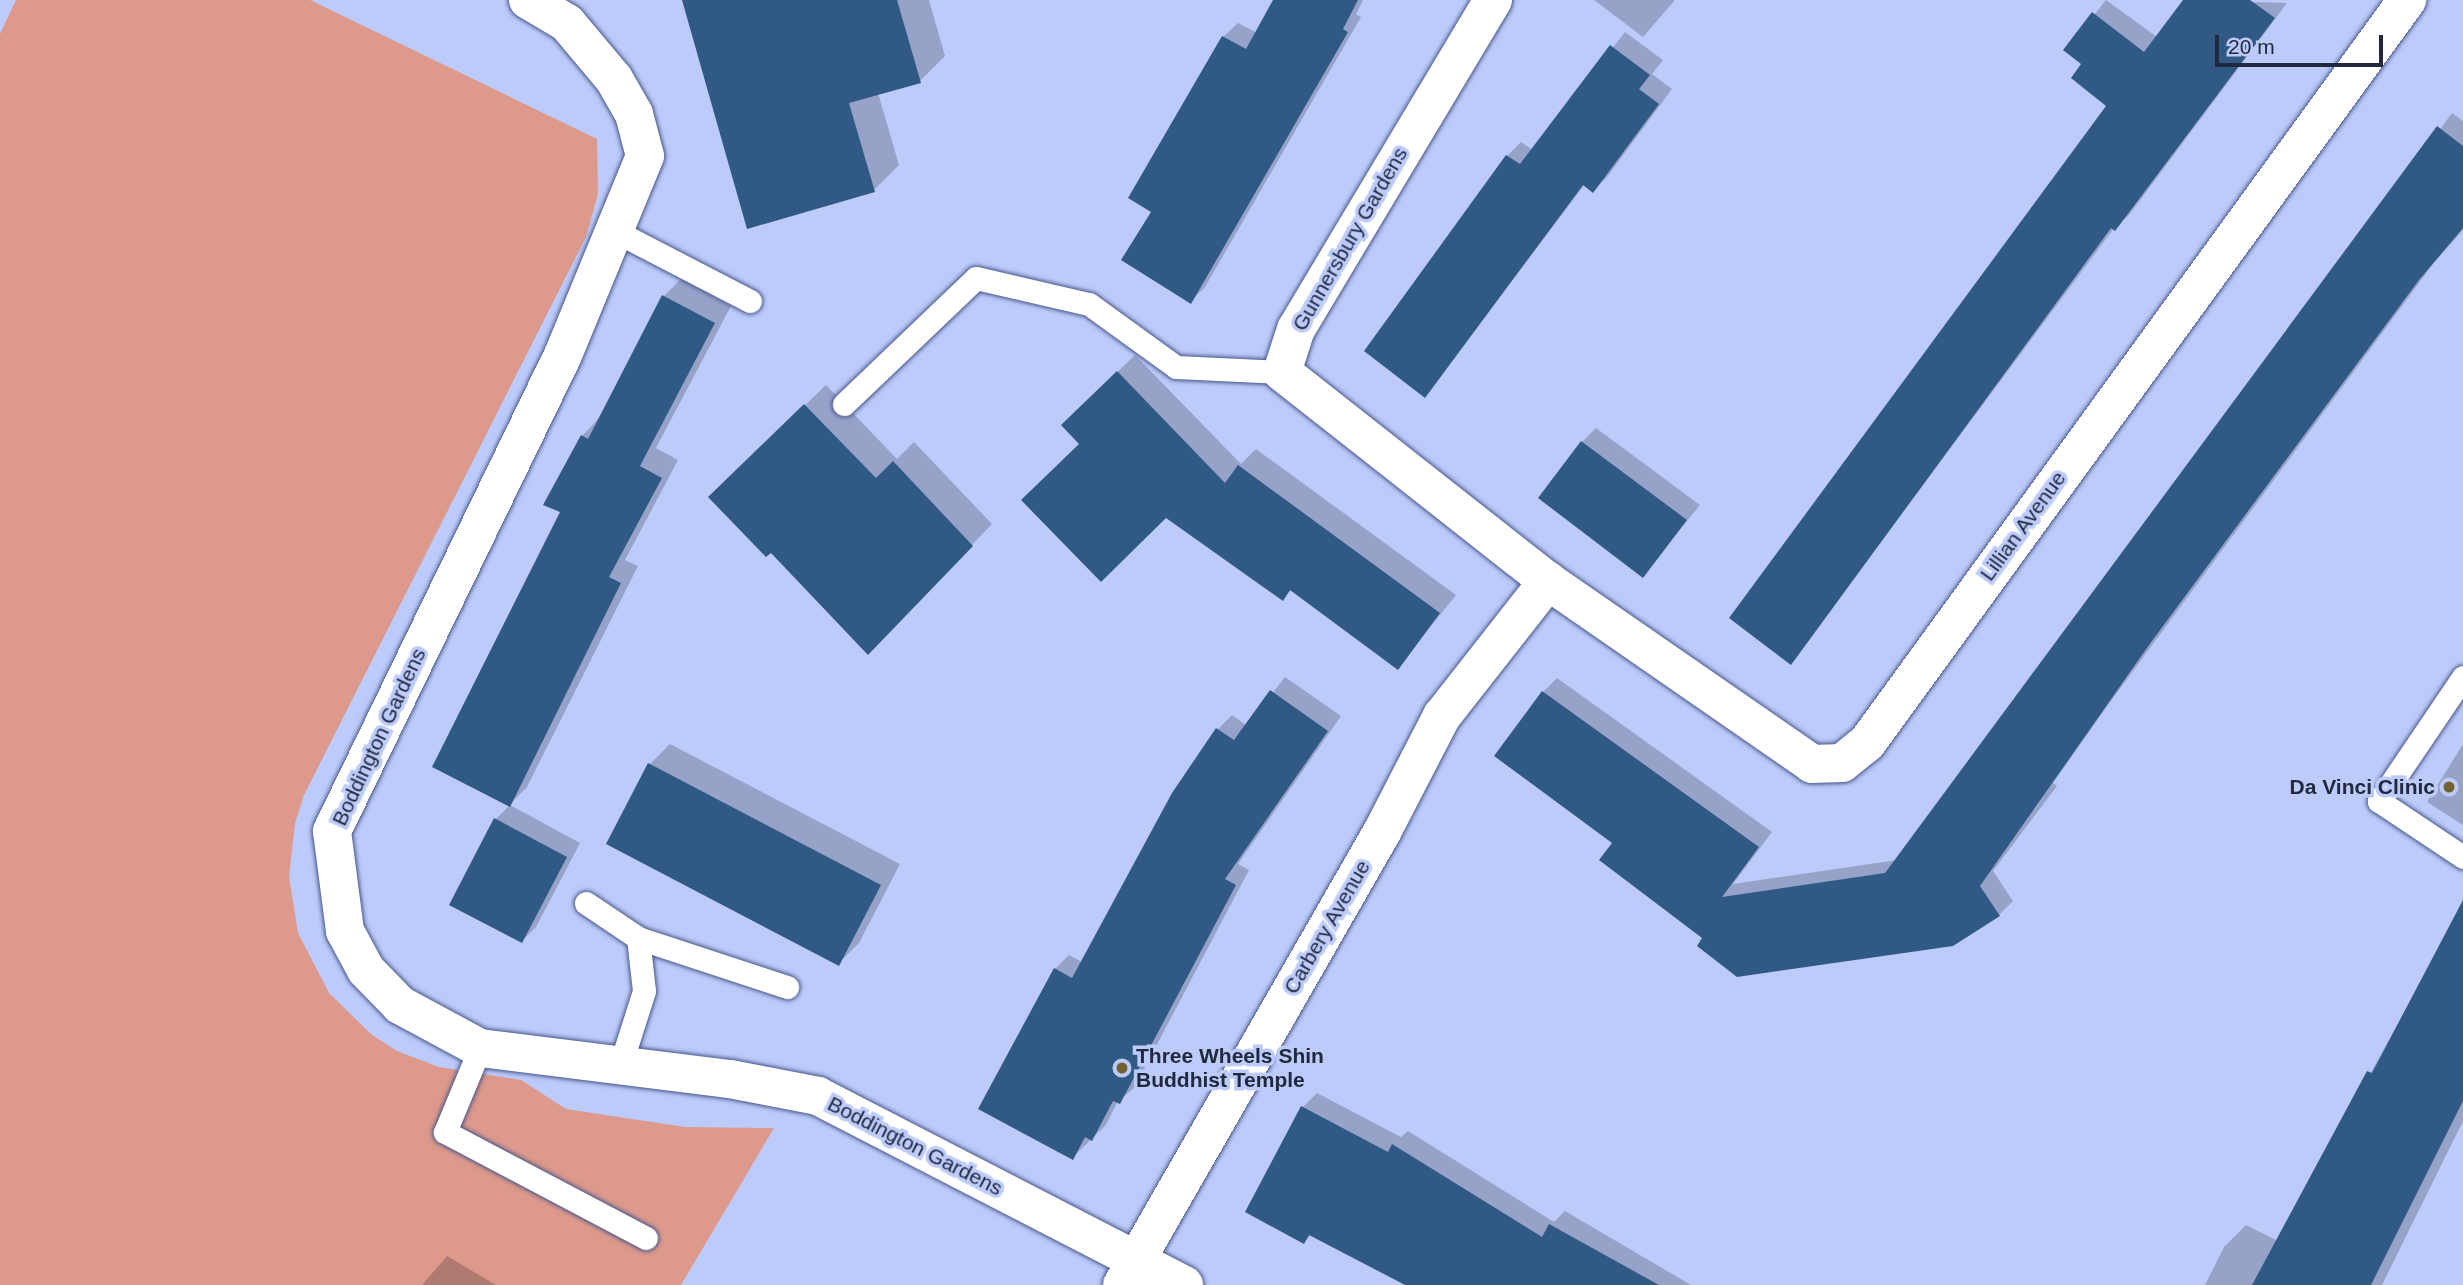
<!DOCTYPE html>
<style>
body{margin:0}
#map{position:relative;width:2463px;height:1285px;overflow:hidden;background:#bccbfa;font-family:Arial,sans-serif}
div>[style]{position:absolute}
.green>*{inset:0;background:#dd998c}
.shadow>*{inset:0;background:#0003}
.building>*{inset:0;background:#305a85}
.roads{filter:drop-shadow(0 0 2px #49578a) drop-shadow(0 0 2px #49578a)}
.lane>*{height:23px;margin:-11.5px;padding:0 11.5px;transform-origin:11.5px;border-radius:11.5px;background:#fff}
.street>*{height:38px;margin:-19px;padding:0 19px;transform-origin:19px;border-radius:19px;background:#fff}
.dots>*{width:19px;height:19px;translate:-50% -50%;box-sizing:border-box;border:4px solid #bccbfa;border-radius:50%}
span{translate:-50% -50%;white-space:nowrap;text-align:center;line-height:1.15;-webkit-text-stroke:7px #bccbfa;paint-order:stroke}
.street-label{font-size:21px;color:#22293f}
.poi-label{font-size:21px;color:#22293f;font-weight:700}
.right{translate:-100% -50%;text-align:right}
.left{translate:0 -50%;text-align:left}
.scale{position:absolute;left:2215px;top:35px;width:168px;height:32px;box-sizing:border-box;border:4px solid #22293f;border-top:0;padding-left:9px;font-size:21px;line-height:24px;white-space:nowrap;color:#22293f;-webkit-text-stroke:5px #bccbfa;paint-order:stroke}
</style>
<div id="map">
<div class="green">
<div style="clip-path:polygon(16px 0,310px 0,597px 139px,598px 194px,586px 237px,304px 795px,295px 823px,289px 876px,298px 933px,329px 993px,372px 1035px,397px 1051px,439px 1067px,521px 1080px,566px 1109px,685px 1127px,774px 1128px,681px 1285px,0 1285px,0 34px)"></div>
</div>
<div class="shadow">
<div style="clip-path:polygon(684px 0,929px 0,945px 56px,920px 81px,878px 93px,899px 165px,874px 190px)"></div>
<div style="clip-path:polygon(1279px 0,1363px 0,1356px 14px,1361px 17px,1205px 287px,1191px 301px,1153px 212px,1130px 198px,1223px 37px,1238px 23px,1257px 33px)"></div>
<div style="clip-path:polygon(1594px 0,1675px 0,1643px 37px)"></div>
<div style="clip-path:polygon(2106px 0,2157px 37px,2185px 0,2287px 3px,2129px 215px,2114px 228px,1791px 663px,2108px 105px,2084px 64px,2066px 50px)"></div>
<div style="clip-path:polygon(1625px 32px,1663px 60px,1652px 74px,1672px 89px,1607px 177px,1593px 191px,1585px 184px,1425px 396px,1507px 156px,1521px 142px,1533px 150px)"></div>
<div style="clip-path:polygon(2452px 113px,2463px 121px,2463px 230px,2433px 264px,2108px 705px,2053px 783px,2057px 786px,1993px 871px,2013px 901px,1999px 915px,1704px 938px,1615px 842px,1543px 692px,1557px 678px,1772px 832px,1733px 884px,1897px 860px)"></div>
<div style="clip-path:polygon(681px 279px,731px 306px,656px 448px,678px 460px,625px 560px,638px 566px,527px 787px,509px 805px,562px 511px,582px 436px,599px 418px,664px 296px)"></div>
<div style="clip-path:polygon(1135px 355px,1241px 464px,1256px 449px,1456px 595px,1398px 667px,1292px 589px,1283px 599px,1063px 425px)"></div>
<div style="clip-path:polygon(826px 385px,897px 459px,914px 442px,992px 524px,888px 632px,771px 551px,731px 477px)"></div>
<div style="clip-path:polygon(1596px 428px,1700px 505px,1642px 576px,1582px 442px)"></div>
<div style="clip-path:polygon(1285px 677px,1341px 716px,1238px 864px,1249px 870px,1134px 1088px,1118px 1101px,1106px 1125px,1072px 1158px,1055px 969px,1069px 955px,1082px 962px,1218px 729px,1232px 715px,1247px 726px)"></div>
<div style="clip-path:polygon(670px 744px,900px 864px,859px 943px,838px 964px,650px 764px)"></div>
<div style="clip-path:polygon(2463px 744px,2463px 825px,2427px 802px)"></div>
<div style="clip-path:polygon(510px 805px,580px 843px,536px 927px,522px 941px,496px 819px)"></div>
<div style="clip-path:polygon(2463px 917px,2463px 1121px,2382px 1285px,2205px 1285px,2224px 1247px,2246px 1225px,2278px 1241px,2449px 931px)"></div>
<div style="clip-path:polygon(1317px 1093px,1401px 1137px,1408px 1131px,1554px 1222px,1565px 1211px,1691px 1285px,1409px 1285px,1312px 1234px,1304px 1242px,1247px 1212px,1303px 1107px)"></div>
<div style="clip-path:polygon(447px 1256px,496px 1285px,422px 1285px)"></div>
</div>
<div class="building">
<div style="clip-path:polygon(682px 0,897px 0,921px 83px,849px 103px,875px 192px,747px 229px)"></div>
<div style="clip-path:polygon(1273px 0,1358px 0,1343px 29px,1348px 32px,1191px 304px,1121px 260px,1151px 212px,1128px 198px,1222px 36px,1246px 49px)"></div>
<div style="clip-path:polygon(2183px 0,2250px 0,2275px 18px,2115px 231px,2111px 228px,1791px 665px,1729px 618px,2106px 106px,2071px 78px,2081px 64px,2063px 50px,2092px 12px,2144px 52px)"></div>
<div style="clip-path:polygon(1610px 45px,1650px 75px,1639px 89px,1659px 104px,1593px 193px,1583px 185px,1425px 398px,1364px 351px,1506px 155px,1520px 164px)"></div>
<div style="clip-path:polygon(2437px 126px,2463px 146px,2463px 228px,2419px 280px,2149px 645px,1980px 886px,2000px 916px,1953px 946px,1737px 977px,1697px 946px,1702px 938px,1599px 860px,1612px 843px,1494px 756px,1542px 691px,1759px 847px,1722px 897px,1885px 873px)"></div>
<div style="clip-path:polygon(662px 295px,715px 323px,640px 466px,662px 478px,609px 577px,621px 583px,510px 807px,432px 767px,560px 512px,543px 505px,581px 435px,588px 439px)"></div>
<div style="clip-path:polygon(1117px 371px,1225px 483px,1238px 465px,1440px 613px,1398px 670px,1290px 590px,1283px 601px,1166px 518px,1101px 582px,1021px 500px,1079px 444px,1061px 425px)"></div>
<div style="clip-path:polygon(804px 404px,876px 478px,893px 461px,973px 546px,868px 655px,771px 553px,766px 557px,708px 497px)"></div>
<div style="clip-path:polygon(1581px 441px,1687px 520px,1643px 578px,1538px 498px)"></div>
<div style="clip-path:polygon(1270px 690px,1328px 731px,1225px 879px,1236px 885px,1120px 1104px,1113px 1101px,1092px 1141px,1085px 1137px,1073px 1160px,978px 1109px,1054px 968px,1072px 978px,1172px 793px,1216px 728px,1234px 740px)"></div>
<div style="clip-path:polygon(648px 763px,881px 885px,839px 966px,606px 844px)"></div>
<div style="clip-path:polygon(494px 818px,567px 857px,522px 943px,449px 905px)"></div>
<div style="clip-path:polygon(2463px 900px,2463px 1101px,2371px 1285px,2252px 1285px,2367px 1071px,2372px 1073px)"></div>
<div style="clip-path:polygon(1301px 1106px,1388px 1152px,1392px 1144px,1542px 1237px,1549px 1224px,1659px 1285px,1405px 1285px,1309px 1235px,1304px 1244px,1245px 1212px)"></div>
</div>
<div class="roads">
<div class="lane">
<div style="left:615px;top:231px;width:152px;rotate:27.4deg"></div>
<div style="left:844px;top:404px;width:182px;rotate:-43.7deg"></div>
<div style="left:976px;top:278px;width:116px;rotate:13deg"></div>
<div style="left:1089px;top:304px;width:107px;rotate:35.9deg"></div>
<div style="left:1176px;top:367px;width:106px;rotate:2.7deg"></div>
<div style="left:2463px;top:677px;width:150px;rotate:124.1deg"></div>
<div style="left:2379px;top:801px;width:101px;rotate:33.7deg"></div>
<div style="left:586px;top:903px;width:63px;rotate:33.9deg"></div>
<div style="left:638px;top:938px;width:53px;rotate:83.5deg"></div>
<div style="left:644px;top:991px;width:79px;rotate:107.7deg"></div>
<div style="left:638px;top:938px;width:157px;rotate:18.2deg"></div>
<div style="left:480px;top:1048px;width:91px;rotate:112.6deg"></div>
<div style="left:445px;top:1132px;width:227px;rotate:27.8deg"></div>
</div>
<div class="street">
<div style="left:528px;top:0;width:45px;rotate:30.5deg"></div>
<div style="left:567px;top:23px;width:73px;rotate:50deg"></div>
<div style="left:614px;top:79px;width:40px;rotate:60.3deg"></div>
<div style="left:634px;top:114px;width:43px;rotate:75.3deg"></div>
<div style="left:645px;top:156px;width:217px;rotate:112.4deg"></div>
<div style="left:562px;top:357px;width:527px;rotate:115.88deg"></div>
<div style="left:332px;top:831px;width:101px;rotate:82.6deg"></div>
<div style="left:345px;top:931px;width:44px;rotate:61.7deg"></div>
<div style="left:366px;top:970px;width:49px;rotate:45.8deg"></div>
<div style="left:400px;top:1005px;width:91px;rotate:28.3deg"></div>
<div style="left:480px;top:1048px;width:252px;rotate:7.1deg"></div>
<div style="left:730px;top:1079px;width:90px;rotate:10.9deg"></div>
<div style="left:818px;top:1096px;width:412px;rotate:27.3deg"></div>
<div style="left:1493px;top:0;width:383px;rotate:120.9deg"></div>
<div style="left:1296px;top:329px;width:45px;rotate:108deg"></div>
<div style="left:1282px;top:372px;width:338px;rotate:38.2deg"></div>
<div style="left:1548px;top:581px;width:321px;rotate:34.7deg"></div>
<div style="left:1812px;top:764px;width:30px;rotate:-2deg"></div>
<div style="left:1842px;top:763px;width:32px;rotate:-39deg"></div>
<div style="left:1867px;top:743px;width:919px;rotate:-53.99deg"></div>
<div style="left:1122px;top:1285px;width:522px;rotate:-60.15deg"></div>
<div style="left:1382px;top:832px;width:131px;rotate:-62.7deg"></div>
<div style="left:1442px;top:716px;width:172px;rotate:-51.9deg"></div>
</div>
</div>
<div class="dots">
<div style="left:2449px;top:787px;background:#736230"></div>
<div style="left:1122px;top:1068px;background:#736230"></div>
</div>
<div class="street-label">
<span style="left:1350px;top:239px;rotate:-60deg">Gunnersbury Gardens</span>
<span style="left:2023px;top:526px;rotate:-54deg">Lillian Avenue</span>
<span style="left:379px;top:737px;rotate:-65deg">Boddington Gardens</span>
<span style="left:1327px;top:927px;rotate:-60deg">Carbery Avenue</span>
<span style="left:915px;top:1146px;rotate:27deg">Boddington Gardens</span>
</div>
<div class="poi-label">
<span class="right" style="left:2435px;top:787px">Da Vinci Clinic</span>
<span class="left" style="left:1136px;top:1068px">Three Wheels Shin<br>Buddhist Temple</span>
</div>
<div class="scale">20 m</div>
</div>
